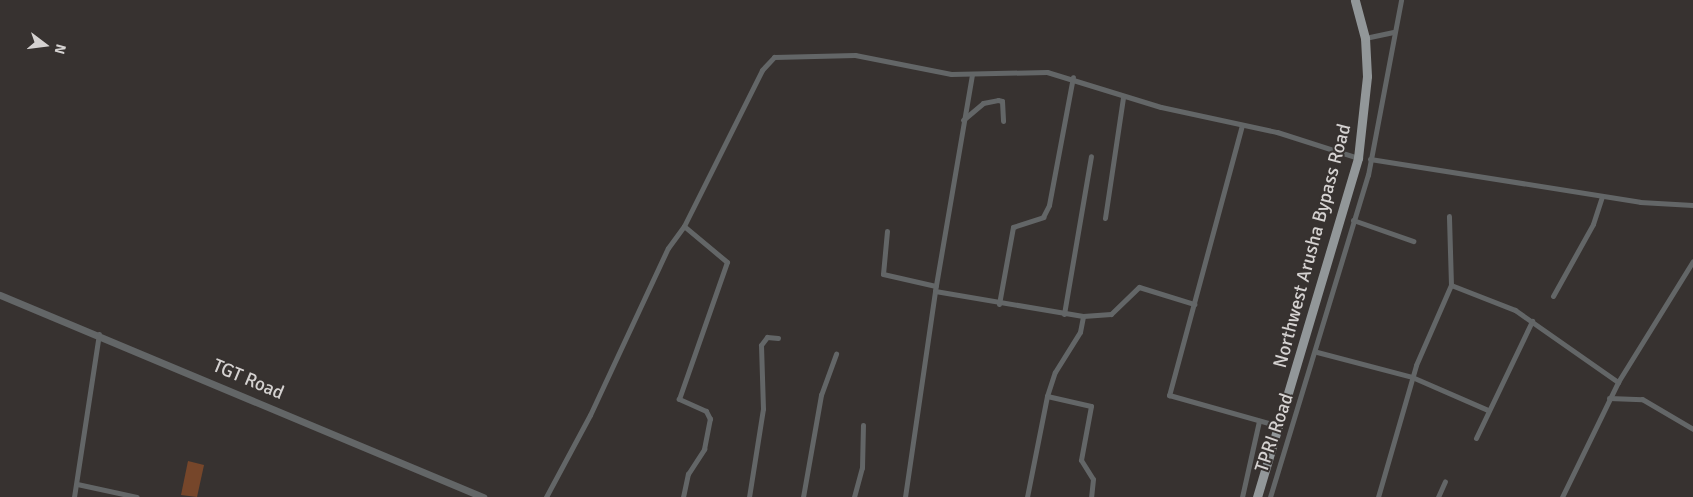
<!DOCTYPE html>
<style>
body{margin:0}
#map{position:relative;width:1693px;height:497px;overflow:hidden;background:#373230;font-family:Signika,sans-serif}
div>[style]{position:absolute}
.green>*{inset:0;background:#76462a}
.minor>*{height:5px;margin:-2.5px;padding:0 2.5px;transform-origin:2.5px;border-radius:2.5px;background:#636667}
.tertiary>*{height:7px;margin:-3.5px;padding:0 3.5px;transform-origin:3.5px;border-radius:3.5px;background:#636667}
.primary>*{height:9px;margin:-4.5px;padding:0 4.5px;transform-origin:4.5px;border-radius:4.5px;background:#929799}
span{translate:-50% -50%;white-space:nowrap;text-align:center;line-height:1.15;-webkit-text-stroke:4px #373230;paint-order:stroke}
.street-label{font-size:19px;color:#d5d2d1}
.north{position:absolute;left:20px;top:20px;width:50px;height:50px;-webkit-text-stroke:4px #373230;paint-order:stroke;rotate:105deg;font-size:14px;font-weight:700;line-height:20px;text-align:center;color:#d5d2d1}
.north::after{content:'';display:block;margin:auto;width:18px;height:22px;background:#d5d2d1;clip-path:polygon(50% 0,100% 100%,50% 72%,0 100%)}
</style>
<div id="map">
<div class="green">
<div style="clip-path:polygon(188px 461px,204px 465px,197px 497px,181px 495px)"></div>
</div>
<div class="minor">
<div style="left:1365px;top:38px;width:29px;rotate:-12deg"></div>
<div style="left:963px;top:120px;width:26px;rotate:-40deg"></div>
<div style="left:983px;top:103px;width:15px;rotate:-11deg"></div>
<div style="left:998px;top:100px;width:4px;rotate:14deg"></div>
<div style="left:1002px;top:101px;width:20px;rotate:87deg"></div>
<div style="left:1242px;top:125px;width:280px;rotate:105.1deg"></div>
<div style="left:1169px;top:395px;width:114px;rotate:15.7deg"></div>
<div style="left:1370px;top:159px;width:273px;rotate:9deg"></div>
<div style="left:1640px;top:202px;width:53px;rotate:3.2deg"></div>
<div style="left:1105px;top:218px;width:122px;rotate:-81.5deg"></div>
<div style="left:1353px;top:220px;width:64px;rotate:19.3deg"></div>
<div style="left:887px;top:231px;width:43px;rotate:95.3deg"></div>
<div style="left:883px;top:274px;width:54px;rotate:12.8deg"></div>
<div style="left:1451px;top:285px;width:69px;rotate:21.3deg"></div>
<div style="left:1515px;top:310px;width:126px;rotate:35deg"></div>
<div style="left:935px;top:291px;width:220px;rotate:-80.3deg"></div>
<div style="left:1553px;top:296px;width:82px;rotate:-60.9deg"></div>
<div style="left:1593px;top:224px;width:29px;rotate:-72deg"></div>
<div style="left:999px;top:304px;width:78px;rotate:-79.7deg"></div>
<div style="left:1013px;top:227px;width:32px;rotate:-18deg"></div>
<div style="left:1043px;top:217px;width:13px;rotate:-63deg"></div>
<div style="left:1049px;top:205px;width:130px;rotate:-79.4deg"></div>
<div style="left:1064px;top:314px;width:160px;rotate:-80.3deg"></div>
<div style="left:1317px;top:352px;width:98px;rotate:14.7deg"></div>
<div style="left:1412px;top:377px;width:83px;rotate:23.5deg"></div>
<div style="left:1047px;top:396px;width:45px;rotate:12.8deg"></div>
<div style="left:1091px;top:406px;width:55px;rotate:100.5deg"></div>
<div style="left:1081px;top:460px;width:22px;rotate:58deg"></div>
<div style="left:1093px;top:479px;width:18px;rotate:96deg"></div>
<div style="left:1609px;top:398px;width:33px;rotate:2deg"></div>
<div style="left:1642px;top:399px;width:59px;rotate:30.5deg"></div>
<div style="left:1476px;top:438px;width:130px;rotate:-64.4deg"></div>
<div style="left:77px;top:484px;width:61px;rotate:12.2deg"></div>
<div style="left:74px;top:497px;width:165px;rotate:-81.3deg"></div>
<div style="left:546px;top:497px;width:93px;rotate:-61.8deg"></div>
<div style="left:590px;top:415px;width:184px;rotate:-65deg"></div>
<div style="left:668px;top:248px;width:27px;rotate:-54deg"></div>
<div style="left:684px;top:226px;width:174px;rotate:-63.4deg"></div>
<div style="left:762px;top:70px;width:18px;rotate:-47deg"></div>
<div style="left:774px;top:57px;width:81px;rotate:-1.4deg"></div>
<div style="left:855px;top:55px;width:98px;rotate:11.2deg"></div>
<div style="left:951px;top:74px;width:96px;rotate:-1.2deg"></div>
<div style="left:1047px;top:72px;width:119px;rotate:17.1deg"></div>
<div style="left:1161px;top:107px;width:119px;rotate:12.2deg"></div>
<div style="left:1277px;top:132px;width:85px;rotate:17.8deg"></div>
<div style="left:683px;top:497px;width:24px;rotate:-78deg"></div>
<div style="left:688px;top:474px;width:30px;rotate:-57deg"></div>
<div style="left:704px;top:449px;width:31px;rotate:-79deg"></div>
<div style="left:710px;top:419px;width:9px;rotate:-117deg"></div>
<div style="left:706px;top:411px;width:30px;rotate:-156deg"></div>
<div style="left:679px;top:399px;width:145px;rotate:-70.7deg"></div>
<div style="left:727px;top:262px;width:56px;rotate:-140.1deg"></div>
<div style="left:749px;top:497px;width:89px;rotate:-81deg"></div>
<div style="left:763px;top:409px;width:64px;rotate:-91.8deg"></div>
<div style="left:761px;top:345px;width:10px;rotate:-53deg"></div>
<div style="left:767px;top:337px;width:11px;rotate:5deg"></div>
<div style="left:803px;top:497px;width:104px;rotate:-80deg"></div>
<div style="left:821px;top:395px;width:44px;rotate:-69.9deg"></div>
<div style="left:854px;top:497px;width:30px;rotate:-75deg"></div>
<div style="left:862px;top:468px;width:43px;rotate:-88.7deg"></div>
<div style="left:905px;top:497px;width:208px;rotate:-81.7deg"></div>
<div style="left:935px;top:291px;width:150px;rotate:9.6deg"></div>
<div style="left:1083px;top:316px;width:28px;rotate:-4deg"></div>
<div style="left:1111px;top:314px;width:39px;rotate:-44deg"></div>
<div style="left:1139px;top:287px;width:58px;rotate:17.2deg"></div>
<div style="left:1027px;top:497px;width:103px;rotate:-78.8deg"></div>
<div style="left:1047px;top:396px;width:25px;rotate:-72deg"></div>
<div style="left:1055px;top:372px;width:47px;rotate:-58deg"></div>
<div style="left:1080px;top:332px;width:16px;rotate:-79deg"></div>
<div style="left:1242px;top:497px;width:78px;rotate:-77.4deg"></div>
<div style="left:1270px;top:497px;width:337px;rotate:-73.1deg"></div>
<div style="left:1368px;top:175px;width:178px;rotate:-79.3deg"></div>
<div style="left:1378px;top:497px;width:137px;rotate:-73.9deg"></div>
<div style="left:1416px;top:365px;width:87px;rotate:-66.4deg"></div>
<div style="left:1451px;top:285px;width:69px;rotate:-91.7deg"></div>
<div style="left:1438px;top:497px;width:17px;rotate:-66deg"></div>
<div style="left:1562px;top:497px;width:128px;rotate:-64deg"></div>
<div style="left:1618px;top:382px;width:142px;rotate:-58.2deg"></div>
</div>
<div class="tertiary">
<div style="left:0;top:295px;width:524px;rotate:22.7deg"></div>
</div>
<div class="primary">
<div style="left:1257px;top:497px;width:354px;rotate:-73.4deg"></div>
<div style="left:1358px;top:158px;width:82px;rotate:-83.7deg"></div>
<div style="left:1367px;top:76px;width:38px;rotate:-93deg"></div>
<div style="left:1365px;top:38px;width:39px;rotate:-105deg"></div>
</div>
<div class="street-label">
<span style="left:1313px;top:246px;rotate:-75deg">Northwest Arusha Bypass Road</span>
<span style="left:248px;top:380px;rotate:23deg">TGT Road</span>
<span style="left:1275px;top:433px;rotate:-71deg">TPRI Road</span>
</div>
<div class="north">N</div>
</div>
